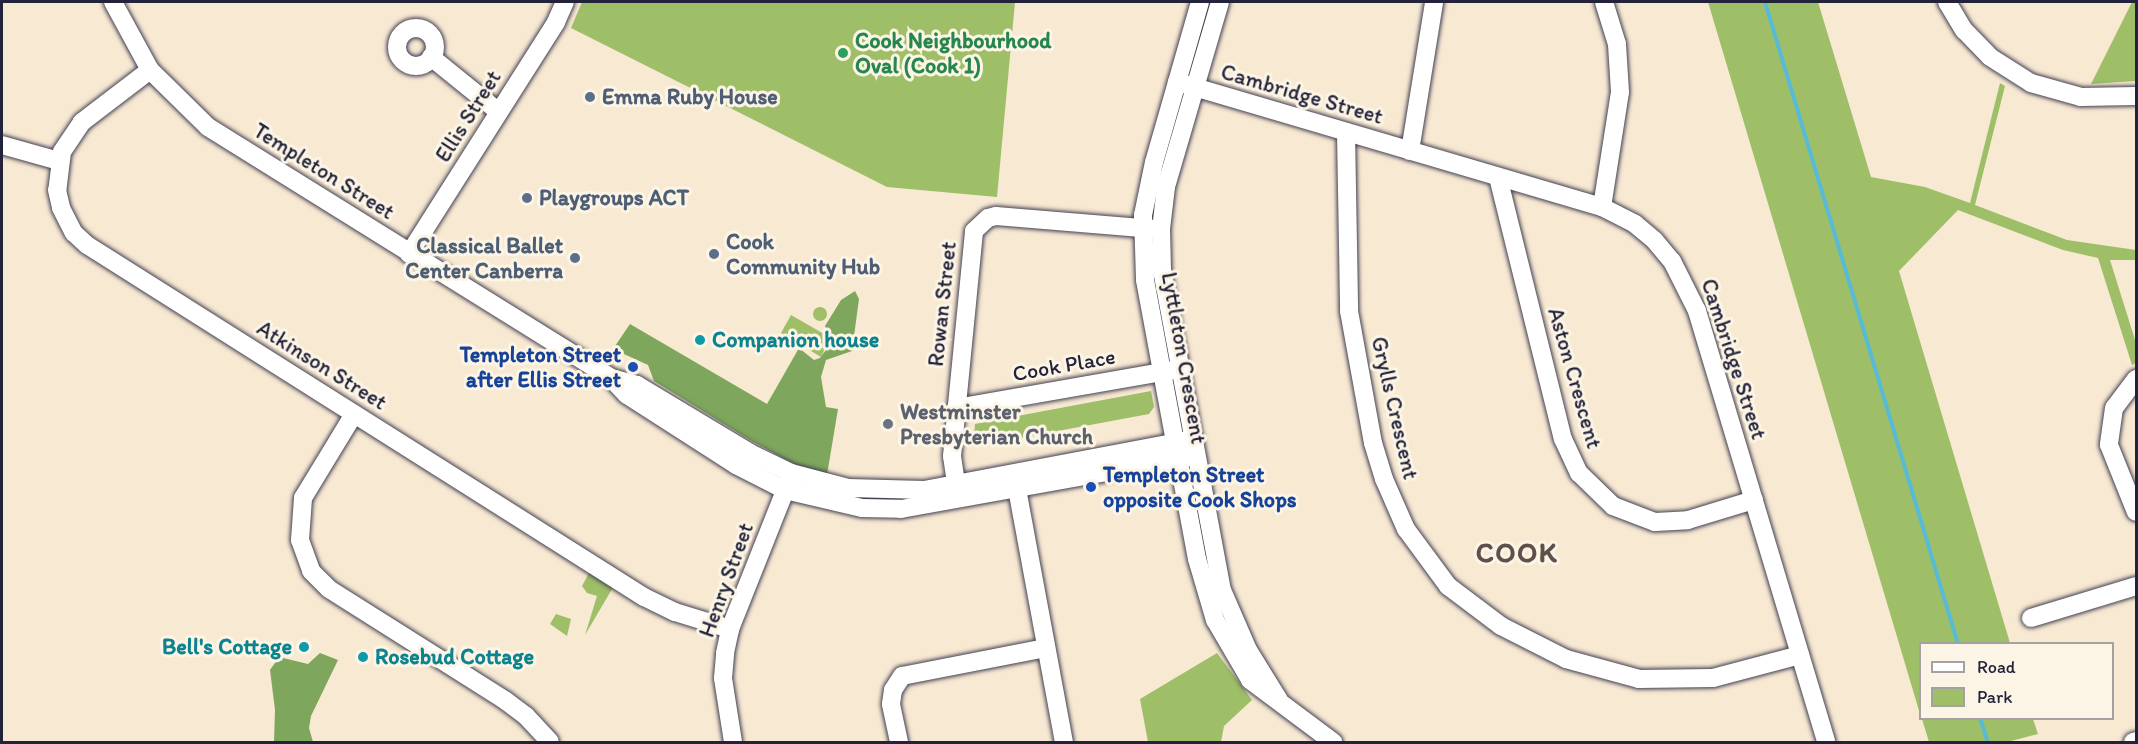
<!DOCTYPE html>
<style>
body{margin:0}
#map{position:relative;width:2138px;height:744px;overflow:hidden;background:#f8e9d3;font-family:Itim,sans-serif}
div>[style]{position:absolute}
.green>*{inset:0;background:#9ebf68}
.round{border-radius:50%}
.forest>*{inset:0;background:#7ea65c}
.stream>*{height:4px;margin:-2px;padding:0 2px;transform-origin:2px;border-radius:2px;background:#57bbd5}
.roads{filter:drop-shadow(0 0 2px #424052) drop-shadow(0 0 2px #424052)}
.minor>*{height:18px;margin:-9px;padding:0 9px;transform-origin:9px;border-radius:9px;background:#fff}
.minor>.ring{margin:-9px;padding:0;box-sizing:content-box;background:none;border:18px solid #fff;border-radius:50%}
.dots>*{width:16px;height:16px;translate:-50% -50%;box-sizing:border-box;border:3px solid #fcf5e5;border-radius:50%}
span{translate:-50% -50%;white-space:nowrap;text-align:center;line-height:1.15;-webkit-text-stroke:6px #fcf5e5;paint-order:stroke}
.leisure-label{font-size:22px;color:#27864d;font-weight:700}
.left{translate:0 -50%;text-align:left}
.street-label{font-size:22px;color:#22223b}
.service-label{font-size:22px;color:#4e5e75;font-weight:700}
.right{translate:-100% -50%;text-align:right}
.culture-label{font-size:22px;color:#0d838f;font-weight:700}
.transit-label{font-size:22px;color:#164399;font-weight:700}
.worship-label{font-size:22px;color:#5b616d;font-weight:700}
.district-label{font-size:28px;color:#60504c;font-weight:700;letter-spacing:1.5px}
.frame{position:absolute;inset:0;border:3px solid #22223b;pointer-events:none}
.legend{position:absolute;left:1919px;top:642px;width:195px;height:78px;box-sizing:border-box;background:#fcf5e5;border:2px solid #a5a1a1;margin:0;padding:8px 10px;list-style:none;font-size:18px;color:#22223b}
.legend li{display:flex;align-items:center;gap:12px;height:30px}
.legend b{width:30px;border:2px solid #a5a1a1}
</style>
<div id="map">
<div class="green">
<div style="clip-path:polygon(582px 2px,1015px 2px,997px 197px,887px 187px,571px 28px)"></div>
<div style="clip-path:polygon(1708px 2px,1818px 2px,1871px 177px,1925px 187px,1970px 203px,2000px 83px,2005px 86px,1975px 205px,2067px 240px,2136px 250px,2136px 260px,2110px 260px,2136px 343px,2136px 363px,2132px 365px,2098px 258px,2063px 250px,1958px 210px,1899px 271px,2010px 643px,1920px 644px,1920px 714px)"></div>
<div style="clip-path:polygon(2132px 2px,2136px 2px,2136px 81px,2091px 84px)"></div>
<div class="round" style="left:813px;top:307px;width:14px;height:14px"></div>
<div style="clip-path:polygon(791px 315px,831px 338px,821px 357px,781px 333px)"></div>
<div style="clip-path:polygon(1151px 391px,1154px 407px,1149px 414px,983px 445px,974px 438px,975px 424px)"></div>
<div style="clip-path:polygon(590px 571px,615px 584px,585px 635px,597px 596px,587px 593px,582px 586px)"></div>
<div style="clip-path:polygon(556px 614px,571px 619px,567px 636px,550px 624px)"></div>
<div style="clip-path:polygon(1217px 653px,1252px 700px,1224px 726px,1221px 742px,1148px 742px,1140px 699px)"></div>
<div style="clip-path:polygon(1922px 719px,2033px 719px,2038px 734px,2007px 742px,1929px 742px)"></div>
</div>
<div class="forest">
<div style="clip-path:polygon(855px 291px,859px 299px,852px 351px,826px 360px,821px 377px,826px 407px,838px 409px,827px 475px,799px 467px,750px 440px,654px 381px,648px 365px,613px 349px,630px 324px,767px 404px,799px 348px,814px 360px,820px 358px,832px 342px,825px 326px,841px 300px)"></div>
<div style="clip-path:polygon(320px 653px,338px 660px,311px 716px,309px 728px,313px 742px,274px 742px,275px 710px,270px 670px,279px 657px,308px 664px)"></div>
</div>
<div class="stream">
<div style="left:1765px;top:2px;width:670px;rotate:73.27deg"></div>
<div style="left:1980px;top:718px;width:23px;rotate:72deg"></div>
</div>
<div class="roads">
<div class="minor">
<div style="left:113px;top:2px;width:77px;rotate:61.4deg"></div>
<div style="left:150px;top:70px;width:81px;rotate:44.5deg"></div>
<div style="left:208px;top:127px;width:475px;rotate:31.9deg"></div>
<div style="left:611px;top:378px;width:23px;rotate:47deg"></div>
<div style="left:627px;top:395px;width:130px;rotate:32.7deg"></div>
<div style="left:736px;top:465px;width:55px;rotate:27deg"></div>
<div style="left:785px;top:490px;width:79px;rotate:13.2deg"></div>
<div style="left:862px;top:508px;width:39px;rotate:1deg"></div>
<div style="left:901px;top:509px;width:300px;rotate:-10.2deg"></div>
<div style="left:1200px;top:2px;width:166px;rotate:106deg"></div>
<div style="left:1154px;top:162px;width:54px;rotate:101.7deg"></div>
<div style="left:1143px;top:215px;width:65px;rotate:88.2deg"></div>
<div style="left:1145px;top:280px;width:94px;rotate:79.5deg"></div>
<div style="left:1162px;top:372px;width:190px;rotate:79.4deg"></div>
<div style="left:1197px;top:559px;width:64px;rotate:73.6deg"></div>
<div style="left:1215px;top:620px;width:69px;rotate:59.7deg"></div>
<div style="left:1250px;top:680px;width:104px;rotate:36.8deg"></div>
<div style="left:1220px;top:2px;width:193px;rotate:106.3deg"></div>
<div style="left:1166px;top:187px;width:42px;rotate:96.8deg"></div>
<div style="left:1161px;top:229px;width:41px;rotate:88.6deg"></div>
<div style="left:1162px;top:270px;width:326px;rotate:79.4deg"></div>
<div style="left:1222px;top:590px;width:65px;rotate:66.6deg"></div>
<div style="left:1248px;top:650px;width:59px;rotate:58.2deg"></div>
<div style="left:1947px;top:2px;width:33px;rotate:59deg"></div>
<div style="left:1964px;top:30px;width:37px;rotate:46deg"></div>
<div style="left:1990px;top:57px;width:49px;rotate:32.4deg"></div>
<div style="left:2031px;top:83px;width:52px;rotate:15.6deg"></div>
<div style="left:2081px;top:97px;width:55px;rotate:-1deg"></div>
<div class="ring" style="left:397px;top:28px;width:20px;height:20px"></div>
<div style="left:431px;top:57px;width:87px;rotate:39deg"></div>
<div style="left:150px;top:70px;width:86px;rotate:142.6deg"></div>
<div style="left:82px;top:122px;width:36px;rotate:124deg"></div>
<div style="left:62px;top:152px;width:38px;rotate:97deg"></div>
<div style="left:57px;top:190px;width:18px;rotate:77deg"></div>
<div style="left:61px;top:208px;width:28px;rotate:63deg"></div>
<div style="left:74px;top:233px;width:18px;rotate:43deg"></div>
<div style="left:87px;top:245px;width:659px;rotate:32.29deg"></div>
<div style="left:644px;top:597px;width:34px;rotate:26deg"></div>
<div style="left:675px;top:612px;width:58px;rotate:17.2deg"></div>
<div style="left:1177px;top:82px;width:443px;rotate:16.4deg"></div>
<div style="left:1602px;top:207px;width:37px;rotate:27deg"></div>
<div style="left:1635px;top:224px;width:26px;rotate:40deg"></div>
<div style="left:1655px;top:241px;width:26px;rotate:50deg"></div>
<div style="left:1672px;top:261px;width:56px;rotate:63.4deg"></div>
<div style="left:1697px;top:311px;width:450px;rotate:73.3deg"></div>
<div style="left:1346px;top:132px;width:179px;rotate:89deg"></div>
<div style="left:1349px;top:311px;width:134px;rotate:79.7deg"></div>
<div style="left:1373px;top:443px;width:38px;rotate:73deg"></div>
<div style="left:1384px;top:479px;width:55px;rotate:66.3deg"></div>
<div style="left:1406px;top:529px;width:71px;rotate:53.6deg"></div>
<div style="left:1448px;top:586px;width:66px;rotate:37deg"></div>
<div style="left:1501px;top:626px;width:73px;rotate:26.9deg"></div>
<div style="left:1566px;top:659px;width:76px;rotate:15.3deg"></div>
<div style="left:1639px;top:679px;width:74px;rotate:-0.8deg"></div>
<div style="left:1713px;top:678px;width:90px;rotate:-14.8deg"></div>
<div style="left:2px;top:145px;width:59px;rotate:15.7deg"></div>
<div style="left:1410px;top:151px;width:151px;rotate:-80.8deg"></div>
<div style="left:1498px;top:177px;width:270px;rotate:76.1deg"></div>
<div style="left:1563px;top:439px;width:38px;rotate:65deg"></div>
<div style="left:1579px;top:473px;width:47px;rotate:44.1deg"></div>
<div style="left:1613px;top:506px;width:45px;rotate:20.9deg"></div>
<div style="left:1655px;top:522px;width:33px;rotate:-3deg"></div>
<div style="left:1688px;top:520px;width:69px;rotate:-16.9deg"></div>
<div style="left:1602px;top:207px;width:116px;rotate:-81.1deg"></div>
<div style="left:1620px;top:92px;width:48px;rotate:-93.6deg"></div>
<div style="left:1617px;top:44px;width:44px;rotate:-107.2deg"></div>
<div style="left:409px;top:254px;width:275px;rotate:-57.6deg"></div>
<div style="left:556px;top:22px;width:22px;rotate:-66deg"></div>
<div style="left:611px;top:378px;width:27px;rotate:15deg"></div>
<div style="left:637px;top:385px;width:132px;rotate:31deg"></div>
<div style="left:750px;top:453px;width:46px;rotate:26deg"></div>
<div style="left:791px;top:473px;width:59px;rotate:14.7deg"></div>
<div style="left:848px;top:488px;width:76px;rotate:1.5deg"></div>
<div style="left:924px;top:490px;width:265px;rotate:-10.7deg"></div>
<div style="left:2136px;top:379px;width:36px;rotate:127deg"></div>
<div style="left:2114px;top:408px;width:37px;rotate:98deg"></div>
<div style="left:2109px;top:445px;width:72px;rotate:68.1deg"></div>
<div style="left:956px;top:408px;width:220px;rotate:-9.9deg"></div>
<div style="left:354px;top:414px;width:98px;rotate:121.3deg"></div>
<div style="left:303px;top:498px;width:42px;rotate:94.1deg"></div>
<div style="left:300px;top:540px;width:33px;rotate:70deg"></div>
<div style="left:311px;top:571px;width:25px;rotate:45deg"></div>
<div style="left:329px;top:589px;width:209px;rotate:32.3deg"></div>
<div style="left:506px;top:701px;width:25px;rotate:37deg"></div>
<div style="left:526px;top:716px;width:35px;rotate:47deg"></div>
<div style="left:1015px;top:478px;width:269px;rotate:79.5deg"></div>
<div style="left:958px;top:497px;width:41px;rotate:-98.3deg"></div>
<div style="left:952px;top:456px;width:226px;rotate:-84.4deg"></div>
<div style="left:974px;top:231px;width:19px;rotate:-43deg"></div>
<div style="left:988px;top:218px;width:8px;rotate:-14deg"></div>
<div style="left:996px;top:216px;width:158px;rotate:4.7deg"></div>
<div style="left:2031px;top:618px;width:110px;rotate:-16.9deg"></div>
<div style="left:733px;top:742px;width:65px;rotate:-98.9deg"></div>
<div style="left:723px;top:678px;width:25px;rotate:-85deg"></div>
<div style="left:725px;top:653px;width:25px;rotate:-78deg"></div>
<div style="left:730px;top:629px;width:159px;rotate:-68.3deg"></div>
<div style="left:899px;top:742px;width:39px;rotate:-102deg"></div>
<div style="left:891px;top:704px;width:14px;rotate:-82deg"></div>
<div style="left:893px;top:690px;width:17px;rotate:-57deg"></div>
<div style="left:902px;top:676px;width:147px;rotate:-11deg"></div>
<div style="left:2133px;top:742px;width:3px;rotate:-18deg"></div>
</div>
</div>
<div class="dots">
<div style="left:843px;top:53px;background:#2e9e5b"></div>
<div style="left:590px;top:97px;background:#5c6f8a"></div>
<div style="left:527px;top:198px;background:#5c6f8a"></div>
<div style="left:714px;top:254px;background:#5c6f8a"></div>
<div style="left:575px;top:258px;background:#5c6f8a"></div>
<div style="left:700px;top:340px;background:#0f9aa8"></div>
<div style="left:633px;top:367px;background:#1a4fb4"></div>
<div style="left:888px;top:424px;background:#6b7280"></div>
<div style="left:1091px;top:487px;background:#1a4fb4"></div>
<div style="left:304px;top:647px;background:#0f9aa8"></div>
<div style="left:363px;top:657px;background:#0f9aa8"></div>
</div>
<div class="leisure-label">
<span class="left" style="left:855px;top:53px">Cook Neighbourhood<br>Oval (Cook 1)</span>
</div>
<div class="street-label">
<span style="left:1302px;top:94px;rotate:16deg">Cambridge Street</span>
<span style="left:468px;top:116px;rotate:-58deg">Ellis Street</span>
<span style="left:324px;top:171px;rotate:32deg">Templeton Street</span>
<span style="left:942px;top:304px;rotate:-84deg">Rowan Street</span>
<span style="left:1184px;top:358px;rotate:80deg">Lyttleton Crescent</span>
<span style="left:1734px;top:359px;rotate:72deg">Cambridge Street</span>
<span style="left:322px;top:365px;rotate:32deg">Atkinson Street</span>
<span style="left:1064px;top:365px;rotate:-10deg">Cook Place</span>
<span style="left:1575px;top:378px;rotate:74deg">Aston Crescent</span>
<span style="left:1395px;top:408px;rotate:77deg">Grylls Crescent</span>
<span style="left:726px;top:580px;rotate:-70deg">Henry Street</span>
</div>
<div class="service-label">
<span class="left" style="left:602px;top:97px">Emma Ruby House</span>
<span class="left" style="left:539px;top:198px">Playgroups ACT</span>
<span class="left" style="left:726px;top:254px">Cook<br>Community Hub</span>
<span class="right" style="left:563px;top:258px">Classical Ballet<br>Center Canberra</span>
</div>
<div class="culture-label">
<span class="left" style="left:712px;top:340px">Companion house</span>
<span class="right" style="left:292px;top:647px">Bell's Cottage</span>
<span class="left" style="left:375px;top:657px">Rosebud Cottage</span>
</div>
<div class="transit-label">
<span class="right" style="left:621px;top:367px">Templeton Street<br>after Ellis Street</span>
<span class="left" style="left:1103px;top:487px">Templeton Street<br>opposite Cook Shops</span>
</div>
<div class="worship-label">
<span class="left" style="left:900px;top:424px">Westminster<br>Presbyterian Church</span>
</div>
<div class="district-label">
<span style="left:1517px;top:552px">COOK</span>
</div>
<div class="frame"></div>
<ul class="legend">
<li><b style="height:8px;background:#fff"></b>Road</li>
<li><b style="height:16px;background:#9ebf68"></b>Park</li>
</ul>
</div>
